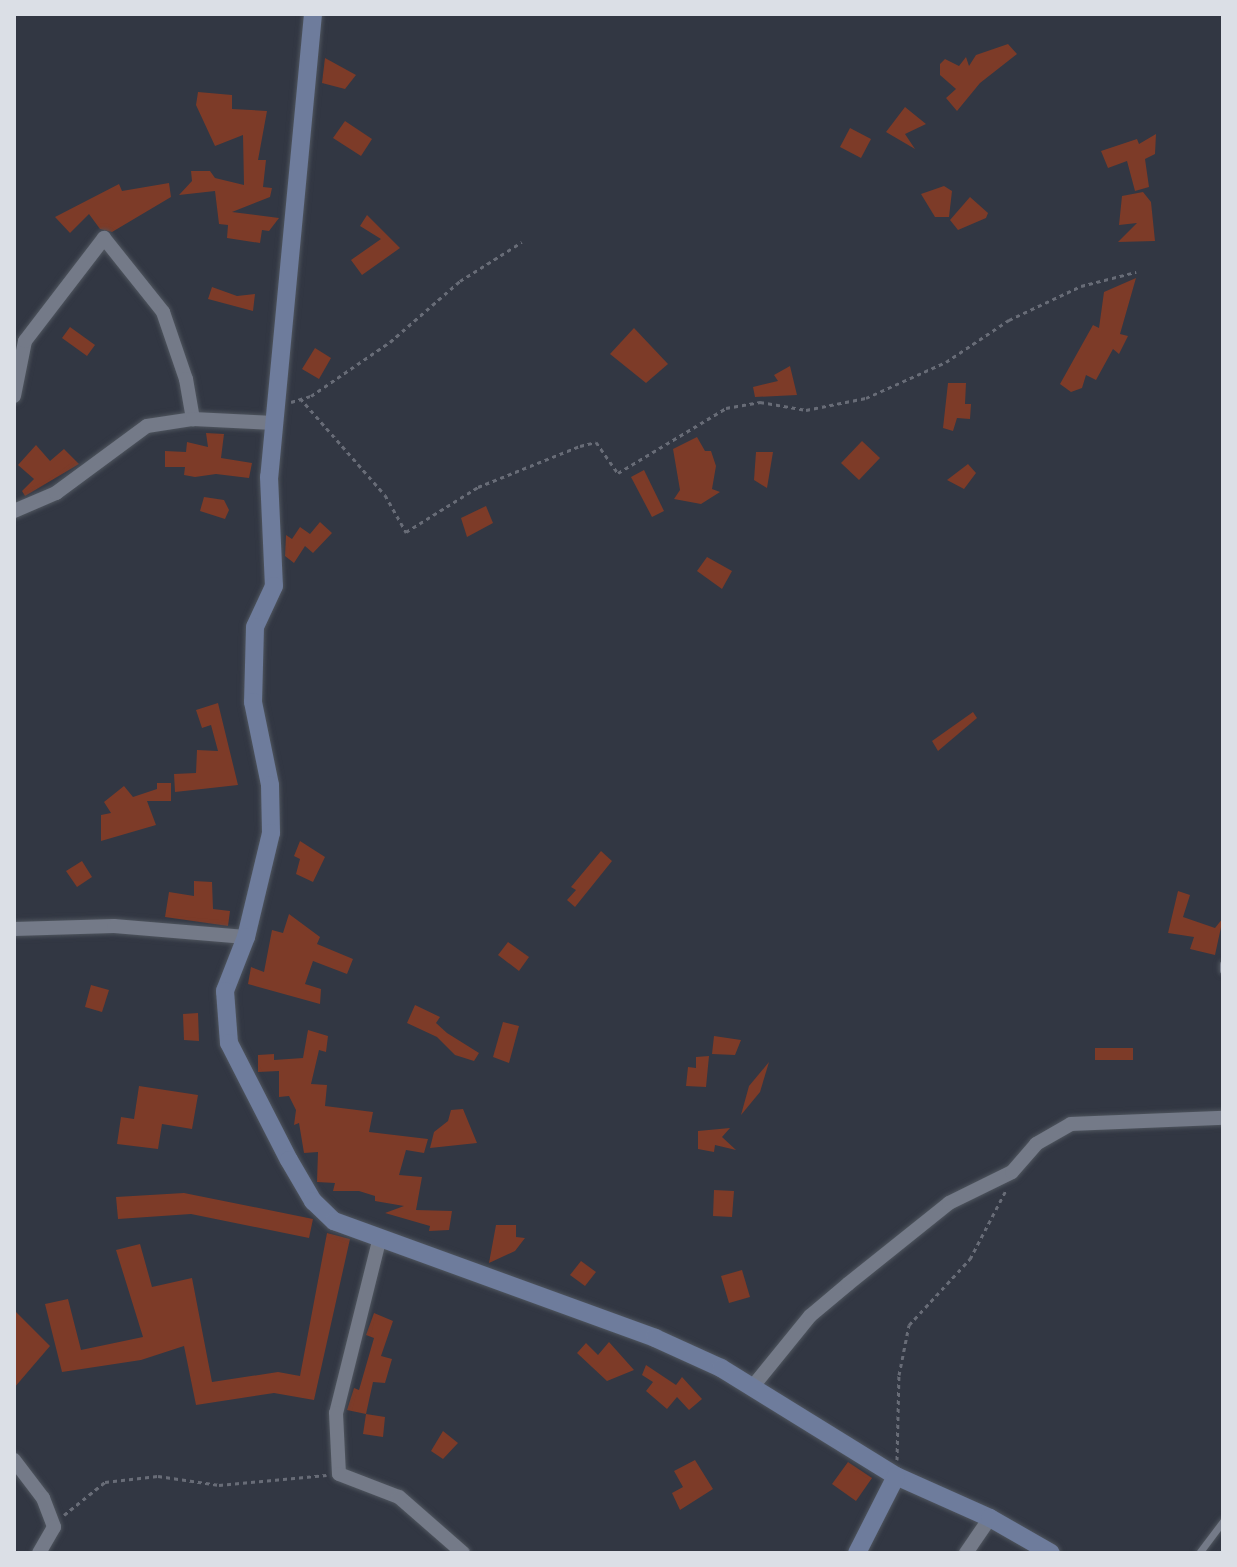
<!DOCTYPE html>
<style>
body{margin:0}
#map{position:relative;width:1237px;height:1567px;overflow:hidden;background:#323743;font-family:Roboto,sans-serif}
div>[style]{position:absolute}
.building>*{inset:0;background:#7d3b28}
.path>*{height:3px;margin-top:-1.5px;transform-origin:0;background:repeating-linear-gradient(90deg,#686c77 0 4px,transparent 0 8px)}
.roads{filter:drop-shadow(0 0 2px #4f555e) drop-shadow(0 0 2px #4f555e)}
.lane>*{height:7px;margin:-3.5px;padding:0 3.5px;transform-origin:3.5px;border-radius:3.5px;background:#747a88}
.street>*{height:14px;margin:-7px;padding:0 7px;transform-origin:7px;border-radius:7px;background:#747a88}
.secondary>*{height:18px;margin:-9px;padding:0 9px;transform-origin:9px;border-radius:9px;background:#6e7c9c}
span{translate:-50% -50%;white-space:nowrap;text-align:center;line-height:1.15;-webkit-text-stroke:8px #323743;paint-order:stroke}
.frame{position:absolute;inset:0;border:16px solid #dbdfe6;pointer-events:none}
</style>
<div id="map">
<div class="building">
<div style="clip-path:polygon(1008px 44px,1017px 54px,980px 83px,957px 111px,946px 98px,956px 89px,940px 75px,940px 64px,945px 59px,959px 66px,966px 57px,969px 66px,976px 55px)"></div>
<div style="clip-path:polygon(325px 58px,356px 75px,345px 89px,322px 83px)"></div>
<div style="clip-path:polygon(198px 92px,232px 95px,232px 109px,267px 111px,258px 160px,266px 160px,263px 187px,272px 188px,270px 197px,232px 212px,279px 218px,269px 231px,262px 230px,260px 243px,227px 238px,228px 225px,219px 224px,215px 191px,179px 195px,192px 181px,191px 171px,210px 171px,215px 178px,244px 185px,243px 135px,215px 146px,196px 105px)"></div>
<div style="clip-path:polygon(905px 107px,926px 124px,905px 134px,915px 149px,886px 132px)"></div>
<div style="clip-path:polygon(345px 121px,372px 139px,361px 156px,333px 138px)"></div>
<div style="clip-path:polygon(850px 128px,871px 139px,861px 158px,840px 147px)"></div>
<div style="clip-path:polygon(1156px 134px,1155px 154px,1145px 159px,1149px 187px,1135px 191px,1127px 161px,1108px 168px,1101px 151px,1137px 139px,1139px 144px)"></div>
<div style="clip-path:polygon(169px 183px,171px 197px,112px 232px,100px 229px,89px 214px,70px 233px,55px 217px,119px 184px,122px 191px)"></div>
<div style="clip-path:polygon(944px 186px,952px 191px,949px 217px,935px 217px,921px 194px)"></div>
<div style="clip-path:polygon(1143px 192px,1151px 202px,1155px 241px,1118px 242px,1137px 223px,1119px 225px,1122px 196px)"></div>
<div style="clip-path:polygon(970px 197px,988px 213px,986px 218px,958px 230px,950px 220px)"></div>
<div style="clip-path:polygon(367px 215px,400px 248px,362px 275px,351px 260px,381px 239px,360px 226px)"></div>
<div style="clip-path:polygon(1136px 278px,1120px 334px,1128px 336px,1119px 354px,1113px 349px,1096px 380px,1086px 375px,1082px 388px,1071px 392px,1060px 384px,1093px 325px,1099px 328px,1104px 292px)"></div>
<div style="clip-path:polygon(212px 287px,237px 296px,255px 294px,253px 311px,208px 299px)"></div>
<div style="clip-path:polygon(70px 327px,95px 345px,87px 356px,62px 338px)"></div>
<div style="clip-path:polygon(634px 328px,668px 364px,646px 383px,610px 354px)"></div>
<div style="clip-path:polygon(315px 348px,331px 358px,319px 379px,302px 369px)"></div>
<div style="clip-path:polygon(790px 366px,797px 395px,755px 397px,753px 387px,778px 381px,774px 375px)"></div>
<div style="clip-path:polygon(948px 383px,966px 383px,965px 404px,971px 404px,970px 419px,957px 418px,953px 431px,943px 428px)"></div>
<div style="clip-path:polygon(206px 433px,224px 434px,221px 458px,252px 463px,249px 478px,216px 474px,195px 477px,184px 475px,185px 467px,165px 467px,165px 451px,186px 452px,187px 442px,208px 447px)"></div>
<div style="clip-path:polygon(697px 437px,705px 451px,711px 451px,716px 466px,712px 489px,720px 492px,701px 504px,674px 499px,680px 490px,673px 449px)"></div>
<div style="clip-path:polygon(862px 441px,880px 458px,859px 480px,841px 463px)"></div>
<div style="clip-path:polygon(36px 445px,50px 461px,64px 449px,79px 464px,25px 496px,22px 491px,34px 479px,18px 465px)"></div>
<div style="clip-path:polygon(756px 452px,773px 452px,767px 488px,754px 480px)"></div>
<div style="clip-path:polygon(968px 464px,976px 473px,964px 489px,947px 480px)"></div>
<div style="clip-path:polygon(644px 470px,664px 511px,652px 517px,631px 477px)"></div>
<div style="clip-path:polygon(204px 497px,224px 500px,229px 510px,225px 519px,200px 511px)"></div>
<div style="clip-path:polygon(486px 506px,493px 523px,467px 537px,461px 518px)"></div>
<div style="clip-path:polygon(320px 522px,332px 533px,313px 553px,305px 546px,294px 563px,285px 556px,286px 535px,292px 539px,300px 527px,310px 534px)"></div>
<div style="clip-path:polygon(707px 557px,732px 571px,722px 589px,697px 571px)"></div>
<div style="clip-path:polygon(218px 703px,238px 785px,175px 792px,174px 774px,196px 773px,197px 750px,218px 751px,211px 725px,202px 728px,196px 710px)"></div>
<div style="clip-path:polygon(973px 712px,977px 718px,938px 751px,932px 741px)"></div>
<div style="clip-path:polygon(157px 783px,171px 783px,171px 801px,147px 801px,156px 825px,101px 841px,101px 815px,111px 813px,104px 802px,124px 786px,133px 797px,157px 789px)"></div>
<div style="clip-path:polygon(300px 841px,325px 857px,313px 882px,296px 874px,300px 859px,294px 856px)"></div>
<div style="clip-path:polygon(601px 851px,612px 861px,575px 907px,567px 900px,576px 890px,571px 887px)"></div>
<div style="clip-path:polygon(82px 861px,92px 877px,77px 887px,66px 871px)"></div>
<div style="clip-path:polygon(194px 881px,212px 882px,213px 909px,230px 911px,228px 926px,165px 917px,169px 892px,194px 896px)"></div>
<div style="clip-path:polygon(1178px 891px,1190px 895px,1183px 917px,1215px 928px,1223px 918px,1215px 955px,1190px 949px,1194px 937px,1168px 933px)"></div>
<div style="clip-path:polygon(289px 914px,320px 937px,317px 944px,353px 959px,347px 974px,313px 961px,305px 984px,321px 989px,320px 1004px,248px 984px,251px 967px,264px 972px,272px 930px,283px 933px)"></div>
<div style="clip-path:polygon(508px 942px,529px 957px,519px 971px,498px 955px)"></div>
<div style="clip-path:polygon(91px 985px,109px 990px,102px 1012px,85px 1007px)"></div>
<div style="clip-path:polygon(415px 1005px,440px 1017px,436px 1023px,447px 1033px,479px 1053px,474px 1061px,455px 1055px,437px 1037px,407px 1023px)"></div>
<div style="clip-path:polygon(198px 1013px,199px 1041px,184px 1040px,183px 1014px)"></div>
<div style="clip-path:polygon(503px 1022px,519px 1026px,509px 1063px,493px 1057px)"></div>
<div style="clip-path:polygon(308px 1030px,328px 1036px,326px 1052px,319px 1050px,311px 1084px,327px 1085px,325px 1106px,373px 1112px,369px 1132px,428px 1139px,424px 1153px,406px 1150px,399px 1175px,422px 1177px,416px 1210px,452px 1211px,449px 1230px,429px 1231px,430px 1226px,385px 1213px,404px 1206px,375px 1201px,375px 1196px,359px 1191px,333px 1191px,335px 1183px,317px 1182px,318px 1152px,304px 1153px,299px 1123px,294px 1125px,296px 1110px,289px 1096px,279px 1097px,279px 1071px,258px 1072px,258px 1055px,274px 1054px,274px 1060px,303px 1058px)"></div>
<div style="clip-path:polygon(714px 1036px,741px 1040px,735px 1055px,712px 1054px)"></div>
<div style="clip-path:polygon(1095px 1048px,1133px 1048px,1133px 1060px,1095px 1060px)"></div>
<div style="clip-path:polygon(709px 1056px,706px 1087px,686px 1086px,688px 1067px,696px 1068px,696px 1057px)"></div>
<div style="clip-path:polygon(769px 1062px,760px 1092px,741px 1115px,749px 1086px)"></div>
<div style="clip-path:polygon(139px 1086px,198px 1095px,192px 1129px,162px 1124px,158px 1149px,117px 1144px,121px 1117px,134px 1119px)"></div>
<div style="clip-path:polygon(463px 1109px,477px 1143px,430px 1148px,434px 1132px,448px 1121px,451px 1110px)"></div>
<div style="clip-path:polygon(730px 1128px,722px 1137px,736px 1150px,715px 1145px,714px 1152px,698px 1149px,698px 1131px)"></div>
<div style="clip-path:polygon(714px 1190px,734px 1191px,732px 1217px,713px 1216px)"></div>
<div style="clip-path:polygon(184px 1193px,313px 1219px,309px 1238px,191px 1214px,118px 1219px,116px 1197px)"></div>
<div style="clip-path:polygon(496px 1225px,516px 1225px,516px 1237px,525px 1238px,515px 1251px,489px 1263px)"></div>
<div style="clip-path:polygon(327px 1233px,350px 1239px,314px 1400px,274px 1393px,196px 1405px,184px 1346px,141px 1360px,62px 1372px,45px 1304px,68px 1299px,81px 1350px,143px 1337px,116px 1250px,140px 1244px,152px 1287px,192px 1278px,212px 1382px,278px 1372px,300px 1376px)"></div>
<div style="clip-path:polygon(581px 1261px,596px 1272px,585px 1286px,570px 1275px)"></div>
<div style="clip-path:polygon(742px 1270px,750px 1297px,729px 1303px,721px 1276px)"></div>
<div style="clip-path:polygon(14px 1310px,50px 1346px,14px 1388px)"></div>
<div style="clip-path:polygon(374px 1313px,393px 1321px,381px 1356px,392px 1359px,385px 1383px,373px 1382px,366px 1414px,347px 1410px,354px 1388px,359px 1390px,374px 1338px,366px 1335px)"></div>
<div style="clip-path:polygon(609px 1342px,634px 1370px,607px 1381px,577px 1353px,586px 1343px,598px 1355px)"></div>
<div style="clip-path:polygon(646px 1365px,676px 1385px,682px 1377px,702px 1399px,689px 1410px,677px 1397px,667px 1409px,646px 1391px,653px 1382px,642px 1375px)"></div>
<div style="clip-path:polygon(366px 1414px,385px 1417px,383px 1437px,363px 1434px)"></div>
<div style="clip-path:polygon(443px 1431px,458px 1443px,443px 1459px,431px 1451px)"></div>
<div style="clip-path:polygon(695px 1460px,713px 1489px,680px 1510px,672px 1493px,683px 1487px,674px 1471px)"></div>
<div style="clip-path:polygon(848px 1462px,872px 1478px,856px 1501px,832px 1484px)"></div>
</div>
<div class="path">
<div style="left:300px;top:398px;width:129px;rotate:48.8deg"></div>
<div style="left:385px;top:495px;width:43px;rotate:60.4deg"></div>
<div style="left:406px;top:532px;width:85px;rotate:-32deg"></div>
<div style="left:478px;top:487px;width:110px;rotate:-21.9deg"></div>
<div style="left:580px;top:446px;width:16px;rotate:-14deg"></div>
<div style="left:596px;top:442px;width:38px;rotate:55deg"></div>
<div style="left:618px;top:473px;width:126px;rotate:-31deg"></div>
<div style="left:726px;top:408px;width:35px;rotate:-10deg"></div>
<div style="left:760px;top:402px;width:47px;rotate:9.9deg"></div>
<div style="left:806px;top:410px;width:61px;rotate:-11.3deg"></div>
<div style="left:866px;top:398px;width:88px;rotate:-24.2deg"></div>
<div style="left:946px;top:362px;width:76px;rotate:-33.7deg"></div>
<div style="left:1009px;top:320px;width:80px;rotate:-25.3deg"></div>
<div style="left:1081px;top:286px;width:57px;rotate:-14.3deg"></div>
<div style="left:291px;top:402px;width:21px;rotate:-17deg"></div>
<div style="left:311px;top:396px;width:96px;rotate:-34.4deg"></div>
<div style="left:390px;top:342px;width:93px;rotate:-41.1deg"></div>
<div style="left:460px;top:281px;width:73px;rotate:-32.2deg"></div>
<div style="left:897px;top:1460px;width:85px;rotate:-88.7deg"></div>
<div style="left:899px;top:1375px;width:51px;rotate:-78.7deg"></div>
<div style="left:909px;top:1325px;width:90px;rotate:-47.3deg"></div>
<div style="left:970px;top:1259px;width:78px;rotate:-62.4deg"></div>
<div style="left:64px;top:1515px;width:53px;rotate:-38.8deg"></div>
<div style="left:105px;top:1482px;width:53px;rotate:-6.5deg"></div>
<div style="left:158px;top:1476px;width:62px;rotate:8.4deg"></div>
<div style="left:219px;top:1485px;width:108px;rotate:-5.3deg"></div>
</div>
<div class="roads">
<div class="lane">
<div style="left:1223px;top:964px;width:6px;rotate:90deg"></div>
<div style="left:1199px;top:1553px;width:40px;rotate:-53deg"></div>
</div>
<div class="street">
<div style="left:14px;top:396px;width:56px;rotate:-78.7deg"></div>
<div style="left:25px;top:341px;width:130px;rotate:-52.5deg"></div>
<div style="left:104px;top:238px;width:95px;rotate:51.4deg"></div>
<div style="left:163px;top:312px;width:71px;rotate:71.1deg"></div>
<div style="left:186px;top:379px;width:41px;rotate:80.1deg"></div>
<div style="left:14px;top:511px;width:46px;rotate:-23.2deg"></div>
<div style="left:56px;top:493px;width:113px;rotate:-36.4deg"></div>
<div style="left:147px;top:426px;width:47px;rotate:-8.7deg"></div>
<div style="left:193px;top:419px;width:81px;rotate:2.8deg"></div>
<div style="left:14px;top:929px;width:100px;rotate:-1.7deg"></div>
<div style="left:114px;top:926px;width:132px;rotate:4.8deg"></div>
<div style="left:380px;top:1237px;width:181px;rotate:104deg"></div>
<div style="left:336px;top:1413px;width:61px;rotate:87.2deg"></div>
<div style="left:339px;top:1474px;width:64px;rotate:21deg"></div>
<div style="left:399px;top:1497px;width:85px;rotate:41.2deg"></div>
<div style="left:754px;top:1385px;width:89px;rotate:-50.9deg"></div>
<div style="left:810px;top:1316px;width:50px;rotate:-40.1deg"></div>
<div style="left:848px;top:1284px;width:129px;rotate:-38.7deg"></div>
<div style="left:949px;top:1203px;width:70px;rotate:-26.2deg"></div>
<div style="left:1012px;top:1172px;width:37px;rotate:-49deg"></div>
<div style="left:1036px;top:1144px;width:40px;rotate:-29.7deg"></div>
<div style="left:1071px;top:1124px;width:152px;rotate:-2.3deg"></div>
<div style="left:14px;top:1460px;width:48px;rotate:52.7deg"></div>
<div style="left:43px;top:1498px;width:31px;rotate:69deg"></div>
<div style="left:54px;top:1527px;width:30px;rotate:120deg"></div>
<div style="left:966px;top:1553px;width:42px;rotate:-55.6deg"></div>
</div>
<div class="secondary">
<div style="left:313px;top:14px;width:465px;rotate:95.4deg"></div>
<div style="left:269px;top:477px;width:109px;rotate:87.4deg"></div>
<div style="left:274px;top:586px;width:45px;rotate:114.9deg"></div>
<div style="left:255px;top:627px;width:75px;rotate:91.5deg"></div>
<div style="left:253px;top:702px;width:85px;rotate:78.4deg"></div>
<div style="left:270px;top:785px;width:48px;rotate:88.8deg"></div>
<div style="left:271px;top:833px;width:107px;rotate:103.5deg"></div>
<div style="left:246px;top:937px;width:58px;rotate:111.3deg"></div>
<div style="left:225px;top:991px;width:52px;rotate:85.6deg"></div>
<div style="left:229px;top:1043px;width:131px;rotate:62.9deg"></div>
<div style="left:289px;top:1160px;width:48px;rotate:59.7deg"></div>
<div style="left:313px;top:1201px;width:29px;rotate:44deg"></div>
<div style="left:334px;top:1221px;width:342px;rotate:20deg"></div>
<div style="left:655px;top:1338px;width:72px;rotate:24.4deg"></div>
<div style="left:721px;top:1368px;width:206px;rotate:31.7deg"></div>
<div style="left:896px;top:1476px;width:103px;rotate:24.1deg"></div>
<div style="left:990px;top:1518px;width:70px;rotate:29.8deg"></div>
<div style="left:857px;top:1553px;width:86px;rotate:-63.1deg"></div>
</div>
</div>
<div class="frame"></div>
</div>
